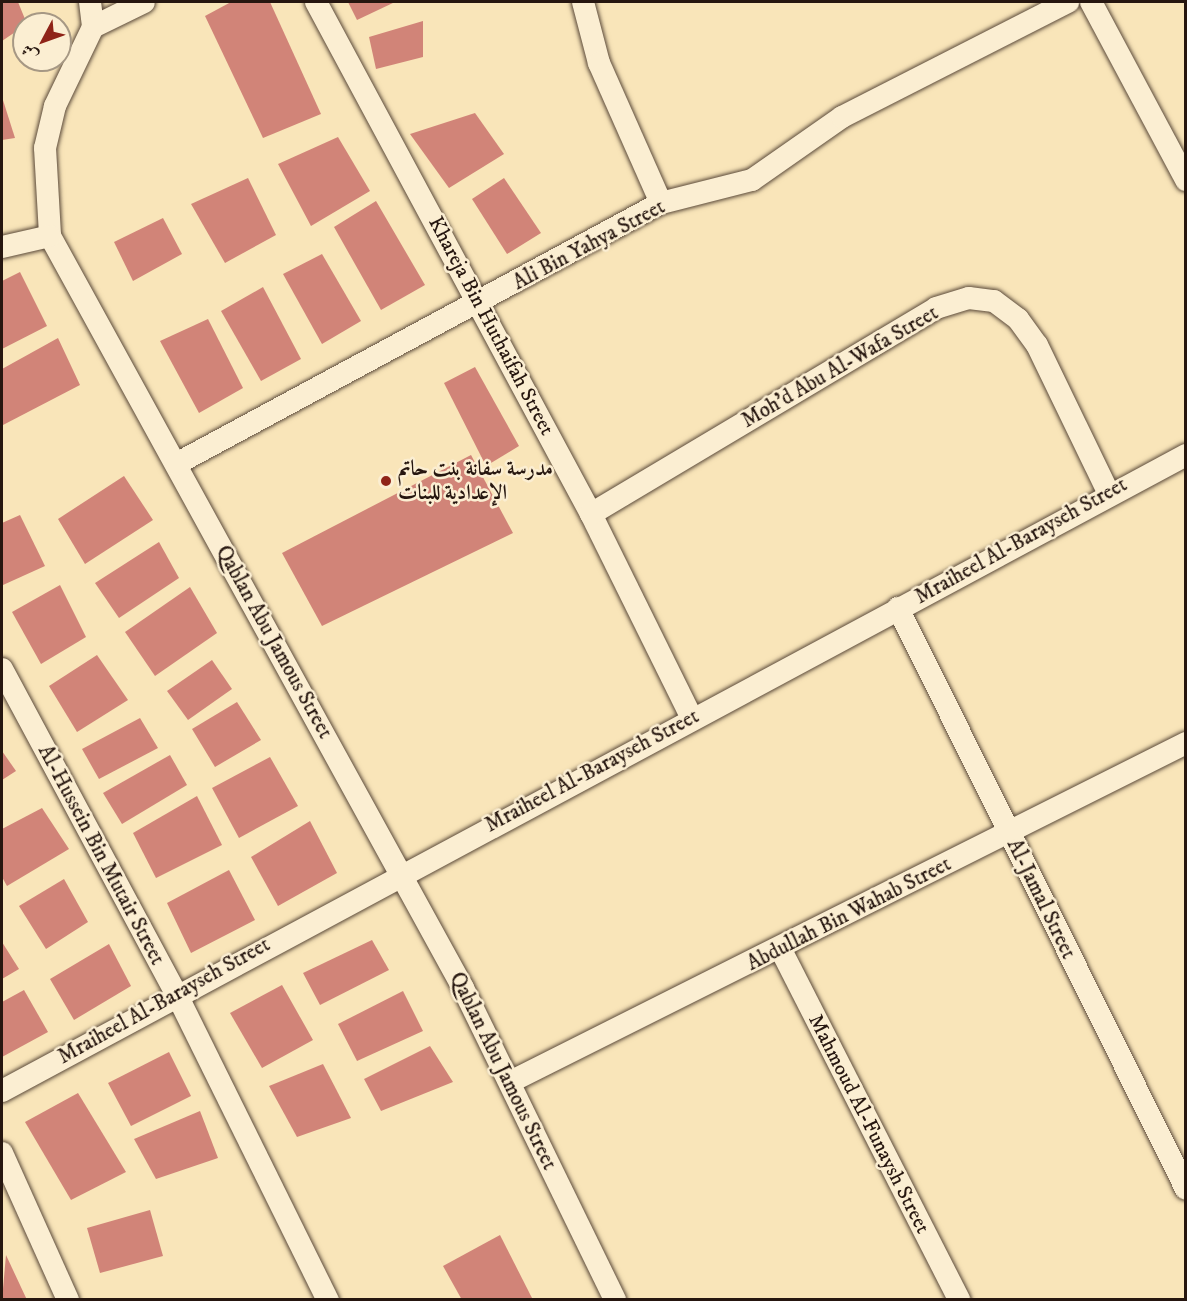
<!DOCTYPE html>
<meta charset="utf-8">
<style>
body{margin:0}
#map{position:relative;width:1187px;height:1301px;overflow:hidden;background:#f9e5b9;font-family:"IM FELL DW Pica",Amiri,serif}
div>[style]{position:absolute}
.building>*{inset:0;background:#d18478}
.roads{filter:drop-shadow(0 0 2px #5b4a3a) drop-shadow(0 0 2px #5b4a3a)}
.minor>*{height:22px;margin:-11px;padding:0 11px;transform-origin:11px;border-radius:11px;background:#fbeed2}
.dots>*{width:16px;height:16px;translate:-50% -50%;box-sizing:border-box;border:3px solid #fbeed2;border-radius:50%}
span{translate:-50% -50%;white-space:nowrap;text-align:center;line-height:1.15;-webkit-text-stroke:5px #fbeed2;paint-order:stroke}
.street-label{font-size:21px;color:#26160f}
.poi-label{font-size:21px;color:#26160f;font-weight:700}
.left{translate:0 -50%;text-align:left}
.frame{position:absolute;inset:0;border:3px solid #26160f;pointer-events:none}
.north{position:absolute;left:12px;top:12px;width:60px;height:60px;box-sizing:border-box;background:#fbeed2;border:2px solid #a69884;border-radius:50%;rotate:229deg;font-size:16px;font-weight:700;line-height:24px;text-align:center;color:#26160f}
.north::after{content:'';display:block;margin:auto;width:21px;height:27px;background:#8f2418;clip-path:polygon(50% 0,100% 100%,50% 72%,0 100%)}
</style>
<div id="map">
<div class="building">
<div style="clip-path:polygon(2px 2px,18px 2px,27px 24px,2px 41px)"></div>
<div style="clip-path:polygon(231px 2px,270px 2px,321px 114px,263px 138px,205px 16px)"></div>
<div style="clip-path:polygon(348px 2px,395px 2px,357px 20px)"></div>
<div style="clip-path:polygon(423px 21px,423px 57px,376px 69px,369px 37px)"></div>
<div style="clip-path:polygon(2px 97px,15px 138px,2px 140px)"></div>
<div style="clip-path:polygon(475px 113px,504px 154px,449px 188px,410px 134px)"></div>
<div style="clip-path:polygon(338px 137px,370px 191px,311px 226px,278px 164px)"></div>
<div style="clip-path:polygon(248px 178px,276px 235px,225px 263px,191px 204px)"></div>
<div style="clip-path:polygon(504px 178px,541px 233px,507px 254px,472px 199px)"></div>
<div style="clip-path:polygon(376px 201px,425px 285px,381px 310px,334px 227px)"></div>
<div style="clip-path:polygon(163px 218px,182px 254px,133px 281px,114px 242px)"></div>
<div style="clip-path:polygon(322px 254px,361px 321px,322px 344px,283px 274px)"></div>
<div style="clip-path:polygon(20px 272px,47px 326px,2px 349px,2px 281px)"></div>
<div style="clip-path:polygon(263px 287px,301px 359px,261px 381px,221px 311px)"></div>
<div style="clip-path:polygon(208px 319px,243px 388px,199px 413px,160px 341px)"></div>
<div style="clip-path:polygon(58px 338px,80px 385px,3px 425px,2px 369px)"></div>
<div style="clip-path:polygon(475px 367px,519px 446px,486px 466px,444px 383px)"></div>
<div style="clip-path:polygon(471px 455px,513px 533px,322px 626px,282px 553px)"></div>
<div style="clip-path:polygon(124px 476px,153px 520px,85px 564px,58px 519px)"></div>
<div style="clip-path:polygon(20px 515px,45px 566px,3px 585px,2px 523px)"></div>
<div style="clip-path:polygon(159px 542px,179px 578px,119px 618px,95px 583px)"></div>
<div style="clip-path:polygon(60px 585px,86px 637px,41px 664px,12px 612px)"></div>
<div style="clip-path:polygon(190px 587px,217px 633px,155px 676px,125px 632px)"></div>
<div style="clip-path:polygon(97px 655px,128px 700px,77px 732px,49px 686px)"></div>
<div style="clip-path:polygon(212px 660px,232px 689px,188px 720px,167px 691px)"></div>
<div style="clip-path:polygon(237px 702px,261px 740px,215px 767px,192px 729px)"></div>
<div style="clip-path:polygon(140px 718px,158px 748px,99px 779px,82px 749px)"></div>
<div style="clip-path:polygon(2px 751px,16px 771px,2px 780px)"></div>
<div style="clip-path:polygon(170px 755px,187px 785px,122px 824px,103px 793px)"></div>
<div style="clip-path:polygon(270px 757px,298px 806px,239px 838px,212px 788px)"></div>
<div style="clip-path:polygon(197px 796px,222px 845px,156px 878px,133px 833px)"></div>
<div style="clip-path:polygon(42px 808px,69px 849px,7px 886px,2px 877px,2px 829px)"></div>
<div style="clip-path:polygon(310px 821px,337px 873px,278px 906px,251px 857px)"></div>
<div style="clip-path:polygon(229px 870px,255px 920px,191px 953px,167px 903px)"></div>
<div style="clip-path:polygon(64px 879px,88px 922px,46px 949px,19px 906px)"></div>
<div style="clip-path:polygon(372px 940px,389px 970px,320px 1005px,303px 973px)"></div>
<div style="clip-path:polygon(2px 942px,19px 969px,2px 979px)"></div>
<div style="clip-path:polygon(109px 944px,131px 986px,74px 1020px,50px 979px)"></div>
<div style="clip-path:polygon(282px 985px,313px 1040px,262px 1068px,230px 1013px)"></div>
<div style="clip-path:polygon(24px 990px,48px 1032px,2px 1057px,2px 1002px)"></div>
<div style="clip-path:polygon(403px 991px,423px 1031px,357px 1061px,338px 1024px)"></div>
<div style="clip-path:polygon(430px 1046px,453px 1082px,381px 1111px,364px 1079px)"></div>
<div style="clip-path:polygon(169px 1052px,191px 1096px,131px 1126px,108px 1083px)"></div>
<div style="clip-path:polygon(323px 1064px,351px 1118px,297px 1137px,269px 1086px)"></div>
<div style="clip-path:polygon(78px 1093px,126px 1172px,71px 1200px,25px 1122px)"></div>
<div style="clip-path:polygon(200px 1111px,218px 1158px,156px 1179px,134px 1139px)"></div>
<div style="clip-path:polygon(150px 1210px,163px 1256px,100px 1273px,87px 1228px)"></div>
<div style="clip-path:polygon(500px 1235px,533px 1300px,462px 1300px,443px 1266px)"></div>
<div style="clip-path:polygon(6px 1255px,27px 1300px,2px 1300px)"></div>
</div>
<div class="roads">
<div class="minor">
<div style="left:90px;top:2px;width:25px;rotate:83deg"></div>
<div style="left:144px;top:2px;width:57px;rotate:153.9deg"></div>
<div style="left:93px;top:27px;width:88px;rotate:115.7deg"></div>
<div style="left:55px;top:106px;width:43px;rotate:103.4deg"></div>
<div style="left:45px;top:148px;width:88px;rotate:86.7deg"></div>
<div style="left:50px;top:236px;width:858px;rotate:61.22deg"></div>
<div style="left:463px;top:988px;width:347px;rotate:64deg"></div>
<div style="left:316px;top:2px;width:581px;rotate:61.76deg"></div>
<div style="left:591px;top:514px;width:228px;rotate:63.7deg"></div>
<div style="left:583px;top:2px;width:63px;rotate:75.3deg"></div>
<div style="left:599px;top:63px;width:153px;rotate:66.1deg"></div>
<div style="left:1091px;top:2px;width:202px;rotate:61.9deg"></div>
<div style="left:2px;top:247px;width:49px;rotate:-12.9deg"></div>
<div style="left:176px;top:464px;width:551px;rotate:-28.29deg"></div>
<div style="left:661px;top:203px;width:94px;rotate:-14.2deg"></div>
<div style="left:752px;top:180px;width:110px;rotate:-35deg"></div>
<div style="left:842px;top:117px;width:254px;rotate:-27deg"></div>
<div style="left:591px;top:514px;width:402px;rotate:-30.8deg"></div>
<div style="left:936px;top:308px;width:34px;rotate:-17deg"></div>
<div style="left:969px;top:298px;width:25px;rotate:7deg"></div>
<div style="left:994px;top:301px;width:30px;rotate:37deg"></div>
<div style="left:1018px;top:319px;width:32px;rotate:54deg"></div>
<div style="left:1037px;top:345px;width:163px;rotate:64.2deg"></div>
<div style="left:898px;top:608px;width:648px;rotate:63.63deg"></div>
<div style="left:2px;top:669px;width:368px;rotate:61.8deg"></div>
<div style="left:176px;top:993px;width:343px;rotate:63.7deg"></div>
<div style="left:780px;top:948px;width:395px;rotate:63deg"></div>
<div style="left:510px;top:1082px;width:756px;rotate:-26.63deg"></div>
<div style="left:2px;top:1091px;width:1344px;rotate:-28.24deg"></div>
<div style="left:2px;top:1153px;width:161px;rotate:65.8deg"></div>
</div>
</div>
<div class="dots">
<div style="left:386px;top:481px;background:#8f2418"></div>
</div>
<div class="street-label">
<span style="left:589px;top:245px;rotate:-28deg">Ali Bin Yahya Street</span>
<span style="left:491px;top:326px;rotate:62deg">Khareja Bin Huthaifah Street</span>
<span style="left:840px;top:367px;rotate:-30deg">Moh'd Abu Al-Wafa Street</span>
<span style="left:1021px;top:541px;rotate:-29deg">Mraiheel Al-Barayseh Street</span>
<span style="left:274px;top:642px;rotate:61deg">Qablan Abu Jamous Street</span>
<span style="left:592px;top:771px;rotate:-28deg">Mraiheel Al-Barayseh Street</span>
<span style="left:101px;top:855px;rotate:62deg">Al-Hussein Bin Mutair Street</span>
<span style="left:1041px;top:899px;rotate:64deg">Al-Jamal Street</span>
<span style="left:849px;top:914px;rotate:-27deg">Abdullah Bin Wahab Street</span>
<span style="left:164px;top:1001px;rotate:-29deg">Mraiheel Al-Barayseh Street</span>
<span style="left:503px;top:1071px;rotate:64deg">Qablan Abu Jamous Street</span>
<span style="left:869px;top:1124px;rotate:63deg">Mahmoud Al-Funaysh Street</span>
</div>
<div class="poi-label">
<span class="left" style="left:398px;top:481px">مدرسة سفانة بنت حاتم<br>الإعدادية للبنات</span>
</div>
<div class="frame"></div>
<div class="north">ش</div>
</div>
